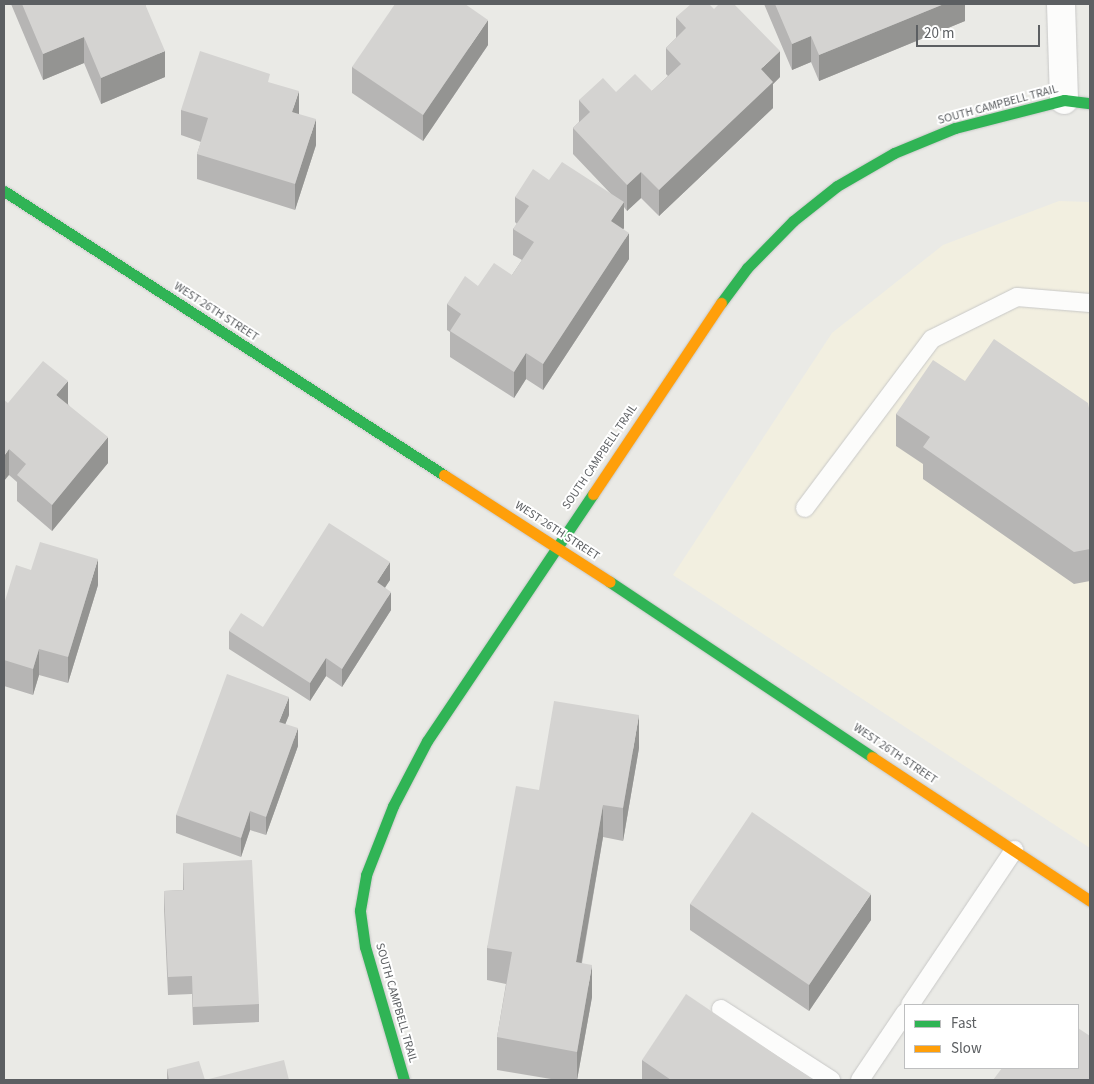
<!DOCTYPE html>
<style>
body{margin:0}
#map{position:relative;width:1094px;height:1084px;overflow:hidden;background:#eaeae6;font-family:"Source Sans 3",sans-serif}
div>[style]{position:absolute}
.commercial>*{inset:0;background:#f2efe0}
.roads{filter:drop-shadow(0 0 1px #c8c8c7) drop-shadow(0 0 1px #c8c8c7)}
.lane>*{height:18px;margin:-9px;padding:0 9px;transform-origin:9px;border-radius:9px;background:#fcfcfb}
.street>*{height:28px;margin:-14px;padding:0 14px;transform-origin:14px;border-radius:14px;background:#fcfcfb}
.fast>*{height:11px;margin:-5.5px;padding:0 5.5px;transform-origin:5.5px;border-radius:5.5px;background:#30b455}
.slow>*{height:11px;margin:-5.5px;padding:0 5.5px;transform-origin:5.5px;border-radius:5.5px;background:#ff9f0a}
.wall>*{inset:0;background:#b6b5b4}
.shaded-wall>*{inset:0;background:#949492}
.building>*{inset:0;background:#d4d3d1}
span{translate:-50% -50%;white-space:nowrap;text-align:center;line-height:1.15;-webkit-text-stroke:4px #fff;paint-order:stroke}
.street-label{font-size:12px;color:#5c5f62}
.frame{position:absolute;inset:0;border:5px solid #5c5f62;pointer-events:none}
.legend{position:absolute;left:904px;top:1004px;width:175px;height:65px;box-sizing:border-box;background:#fff;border:1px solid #bebfc0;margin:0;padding:6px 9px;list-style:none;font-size:15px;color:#5c5f62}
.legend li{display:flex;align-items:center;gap:10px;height:25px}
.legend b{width:25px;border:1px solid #bebfc0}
.scale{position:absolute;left:916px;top:25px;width:124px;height:22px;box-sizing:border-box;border:2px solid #5c5f62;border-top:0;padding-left:6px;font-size:15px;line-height:18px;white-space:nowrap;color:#5c5f62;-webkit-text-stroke:4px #fff;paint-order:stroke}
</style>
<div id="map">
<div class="commercial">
<div style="clip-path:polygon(1059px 201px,1090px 202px,1090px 848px,673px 575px,832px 333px,943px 245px)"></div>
</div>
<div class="roads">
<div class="lane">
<div style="left:805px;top:508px;width:211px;rotate:-53.1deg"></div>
<div style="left:932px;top:339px;width:95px;rotate:-26.3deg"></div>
<div style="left:1017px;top:297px;width:73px;rotate:4.7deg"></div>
<div style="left:910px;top:1005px;width:187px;rotate:-56.1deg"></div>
<div style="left:721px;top:1009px;width:131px;rotate:32.8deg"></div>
<div style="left:860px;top:1080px;width:81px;rotate:-56.1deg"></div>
</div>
<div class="street">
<div style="left:1061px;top:4px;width:96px;rotate:88.2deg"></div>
</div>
<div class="fast">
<div style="left:4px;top:191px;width:524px;rotate:32.84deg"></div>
<div style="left:721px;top:303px;width:44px;rotate:-53.4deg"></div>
<div style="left:747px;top:268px;width:66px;rotate:-45.6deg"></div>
<div style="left:793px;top:221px;width:56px;rotate:-38.5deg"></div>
<div style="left:837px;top:186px;width:66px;rotate:-30.1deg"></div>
<div style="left:894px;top:153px;width:66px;rotate:-22.3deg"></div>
<div style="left:955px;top:128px;width:113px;rotate:-14.4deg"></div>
<div style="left:1064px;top:100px;width:26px;rotate:7deg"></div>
<div style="left:610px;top:582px;width:315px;rotate:33.7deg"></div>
<div style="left:404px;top:1080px;width:139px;rotate:-106.3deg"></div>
<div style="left:365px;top:947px;width:37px;rotate:-98deg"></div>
<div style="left:360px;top:910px;width:36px;rotate:-80deg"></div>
<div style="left:366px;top:875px;width:74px;rotate:-68.6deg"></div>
<div style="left:393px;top:806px;width:73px;rotate:-62.4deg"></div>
<div style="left:427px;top:741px;width:298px;rotate:-56.1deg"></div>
</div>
<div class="slow">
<div style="left:444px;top:475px;width:197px;rotate:32.8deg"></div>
<div style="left:593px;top:494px;width:230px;rotate:-56.2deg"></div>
<div style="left:872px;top:757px;width:261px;rotate:33.4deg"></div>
</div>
</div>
<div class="wall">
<div style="clip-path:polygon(11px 4px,145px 4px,165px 77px,101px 104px,84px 63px,43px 80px)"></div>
<div style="clip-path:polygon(764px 4px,965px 4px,965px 21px,819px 81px,811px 62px,792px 70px)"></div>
<div style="clip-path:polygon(676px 17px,780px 77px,773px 84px,773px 108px,659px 216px,641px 198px,627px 211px,624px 207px,624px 228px,623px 229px,629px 259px,543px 390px,526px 379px,514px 398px,450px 357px,450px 332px,447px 330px,447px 304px,478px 286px,512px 275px,522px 260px,513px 255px,513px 229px,517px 224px,515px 222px,515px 197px,549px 180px,611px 194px,573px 154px,573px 128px,579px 122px,579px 100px,616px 92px,652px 91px,668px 76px,666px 74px,666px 48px,676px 38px)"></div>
<div style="clip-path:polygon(488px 45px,423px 141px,352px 93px,352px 67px)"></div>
<div style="clip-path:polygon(270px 83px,299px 114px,316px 145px,295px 210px,197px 179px,197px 154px,201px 142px,181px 135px,181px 110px)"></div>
<div style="clip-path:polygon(965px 381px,1090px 413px,1090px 581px,1074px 584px,923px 479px,923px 464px,896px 446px,896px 414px)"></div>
<div style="clip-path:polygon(8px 403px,68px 404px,108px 463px,52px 531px,17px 501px,17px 482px,9px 475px)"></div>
<div style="clip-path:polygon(31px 570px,98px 585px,68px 683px,39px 675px,33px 695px,4px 686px,4px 604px)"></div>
<div style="clip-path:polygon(390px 580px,385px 587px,391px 610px,342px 687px,326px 676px,310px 701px,229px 649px,229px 631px,263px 627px)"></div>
<div style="clip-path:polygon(289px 715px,285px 724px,298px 746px,266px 835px,250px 830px,241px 857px,176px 833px,176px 815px)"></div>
<div style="clip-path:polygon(639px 748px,623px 841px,603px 837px,582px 963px,592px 997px,577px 1080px,557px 1080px,497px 1070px,497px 1037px,506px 984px,487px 980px,487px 948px,539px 790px)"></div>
<div style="clip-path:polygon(183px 863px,259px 1004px,259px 1022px,193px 1025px,192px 994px,168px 995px,164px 909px,164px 891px,183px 890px)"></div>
<div style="clip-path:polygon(690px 904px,871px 920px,809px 1011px,690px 930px)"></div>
<div style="clip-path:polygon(642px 1060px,813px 1080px,642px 1080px)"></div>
<div style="clip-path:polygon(167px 1069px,205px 1080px,289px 1080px,167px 1080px)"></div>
</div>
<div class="shaded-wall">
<div style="clip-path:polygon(944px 4px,965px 4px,965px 21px,819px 81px,819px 55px)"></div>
<div style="clip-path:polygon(488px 20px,488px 45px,423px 141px,423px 115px)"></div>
<div style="clip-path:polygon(811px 36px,811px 62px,792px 70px,792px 44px)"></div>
<div style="clip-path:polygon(84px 37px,84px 63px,43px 80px,43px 54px)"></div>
<div style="clip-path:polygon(165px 51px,165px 77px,101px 104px,101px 78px)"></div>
<div style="clip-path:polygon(780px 51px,780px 77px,773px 84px,773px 108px,659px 216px,659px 190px,761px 69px)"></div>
<div style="clip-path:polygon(299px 91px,299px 117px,292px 112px)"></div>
<div style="clip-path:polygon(316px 119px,316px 145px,295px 210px,295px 184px)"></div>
<div style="clip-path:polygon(641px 172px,641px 198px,627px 211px,627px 185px)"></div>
<div style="clip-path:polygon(624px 202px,624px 228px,611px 247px,611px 221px)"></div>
<div style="clip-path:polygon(629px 233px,629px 259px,543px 390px,543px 364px)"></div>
<div style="clip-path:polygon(526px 353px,526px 379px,514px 398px,514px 372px)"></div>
<div style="clip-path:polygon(68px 381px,68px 407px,56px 395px)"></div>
<div style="clip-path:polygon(108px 437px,108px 463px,52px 531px,52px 505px)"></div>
<div style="clip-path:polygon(9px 449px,9px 475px,4px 481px,4px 456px)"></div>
<div style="clip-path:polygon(98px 559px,98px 585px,68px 683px,68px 657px)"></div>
<div style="clip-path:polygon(390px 562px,390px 580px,377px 600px,377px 582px)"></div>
<div style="clip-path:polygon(391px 592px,391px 610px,342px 687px,342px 669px)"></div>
<div style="clip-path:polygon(39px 649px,39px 675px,33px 695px,33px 669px)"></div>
<div style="clip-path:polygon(326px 658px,326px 676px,310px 701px,310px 683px)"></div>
<div style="clip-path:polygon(289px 697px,289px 715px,279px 740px,279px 722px)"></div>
<div style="clip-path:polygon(639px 715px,639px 748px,623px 841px,623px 808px)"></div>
<div style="clip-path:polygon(298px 728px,298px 746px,266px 835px,266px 817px)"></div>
<div style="clip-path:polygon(603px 805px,603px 837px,576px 994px,576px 962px)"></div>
<div style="clip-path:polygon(250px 811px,250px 830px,241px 857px,241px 838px)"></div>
<div style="clip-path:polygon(871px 894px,871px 920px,809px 1011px,809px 985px)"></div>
<div style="clip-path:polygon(592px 965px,592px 997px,577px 1080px,577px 1052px)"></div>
</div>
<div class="building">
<div style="clip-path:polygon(22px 4px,145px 4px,165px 51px,101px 78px,84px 37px,43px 54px)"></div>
<div style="clip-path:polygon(395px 4px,465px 4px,488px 20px,423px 115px,352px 67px)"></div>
<div style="clip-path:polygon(691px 4px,709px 4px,714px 9px,719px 4px,734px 4px,780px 51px,761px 69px,773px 82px,659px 190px,641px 172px,627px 185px,573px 128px,590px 112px,579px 100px,603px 78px,616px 92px,635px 74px,652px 91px,681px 64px,666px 48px,686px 28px,676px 17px)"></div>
<div style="clip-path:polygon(775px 4px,944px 4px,819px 55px,811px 36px,792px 44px)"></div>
<div style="clip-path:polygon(200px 51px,270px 74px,268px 82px,299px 91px,292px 112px,316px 119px,295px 184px,197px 154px,208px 118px,181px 110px)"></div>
<div style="clip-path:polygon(562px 162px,624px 202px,611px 221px,629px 233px,543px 364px,526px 353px,514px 372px,450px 331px,461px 314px,447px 304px,465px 276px,478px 286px,494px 263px,512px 275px,534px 242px,513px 229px,529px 206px,515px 197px,533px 169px,549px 180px)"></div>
<div style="clip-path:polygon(994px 339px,1088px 403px,1090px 413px,1090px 549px,1074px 552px,923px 447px,930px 437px,896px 414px,933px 360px,965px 381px)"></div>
<div style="clip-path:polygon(43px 361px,68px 381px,56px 395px,108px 437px,52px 505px,17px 475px,26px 464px,9px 449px,4px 456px,4px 400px,8px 403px)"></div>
<div style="clip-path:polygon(329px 523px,390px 562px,377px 582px,391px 592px,342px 669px,326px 658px,310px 683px,229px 631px,241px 613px,263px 627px)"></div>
<div style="clip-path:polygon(40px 542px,98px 559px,68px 657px,39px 649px,33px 669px,4px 660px,4px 604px,16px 565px,31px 570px)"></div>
<div style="clip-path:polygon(227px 674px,289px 697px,279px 722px,298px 728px,266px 817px,250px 811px,241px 838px,176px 815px)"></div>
<div style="clip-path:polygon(554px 701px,639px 715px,623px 808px,603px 805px,576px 962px,592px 965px,577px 1052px,497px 1037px,512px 952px,487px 948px,516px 786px,539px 790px)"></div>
<div style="clip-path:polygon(752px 812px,871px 894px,809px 985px,690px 904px)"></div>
<div style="clip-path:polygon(252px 860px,259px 1004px,193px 1007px,192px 976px,168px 977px,164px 891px,184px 890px,183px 863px)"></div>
<div style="clip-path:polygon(686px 994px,813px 1080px,671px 1080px,642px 1060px)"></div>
<div style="clip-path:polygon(1078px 1028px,1090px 1036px,1090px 1080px,993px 1080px,1002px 1068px,1078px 1068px)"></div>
<div style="clip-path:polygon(284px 1060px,289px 1080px,169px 1080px,167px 1069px,199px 1061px,205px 1080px)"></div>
</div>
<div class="street-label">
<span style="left:998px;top:105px;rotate:-15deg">SOUTH CAMPBELL TRAIL</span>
<span style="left:216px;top:312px;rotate:33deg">WEST 26TH STREET</span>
<span style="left:600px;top:457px;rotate:-56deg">SOUTH CAMPBELL TRAIL</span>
<span style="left:557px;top:531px;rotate:33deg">WEST 26TH STREET</span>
<span style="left:895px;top:754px;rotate:34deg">WEST 26TH STREET</span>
<span style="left:396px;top:1003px;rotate:74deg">SOUTH CAMPBELL TRAIL</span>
</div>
<div class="frame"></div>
<ul class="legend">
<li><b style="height:6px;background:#30b455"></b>Fast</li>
<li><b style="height:6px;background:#ff9f0a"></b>Slow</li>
</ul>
<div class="scale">20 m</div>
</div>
